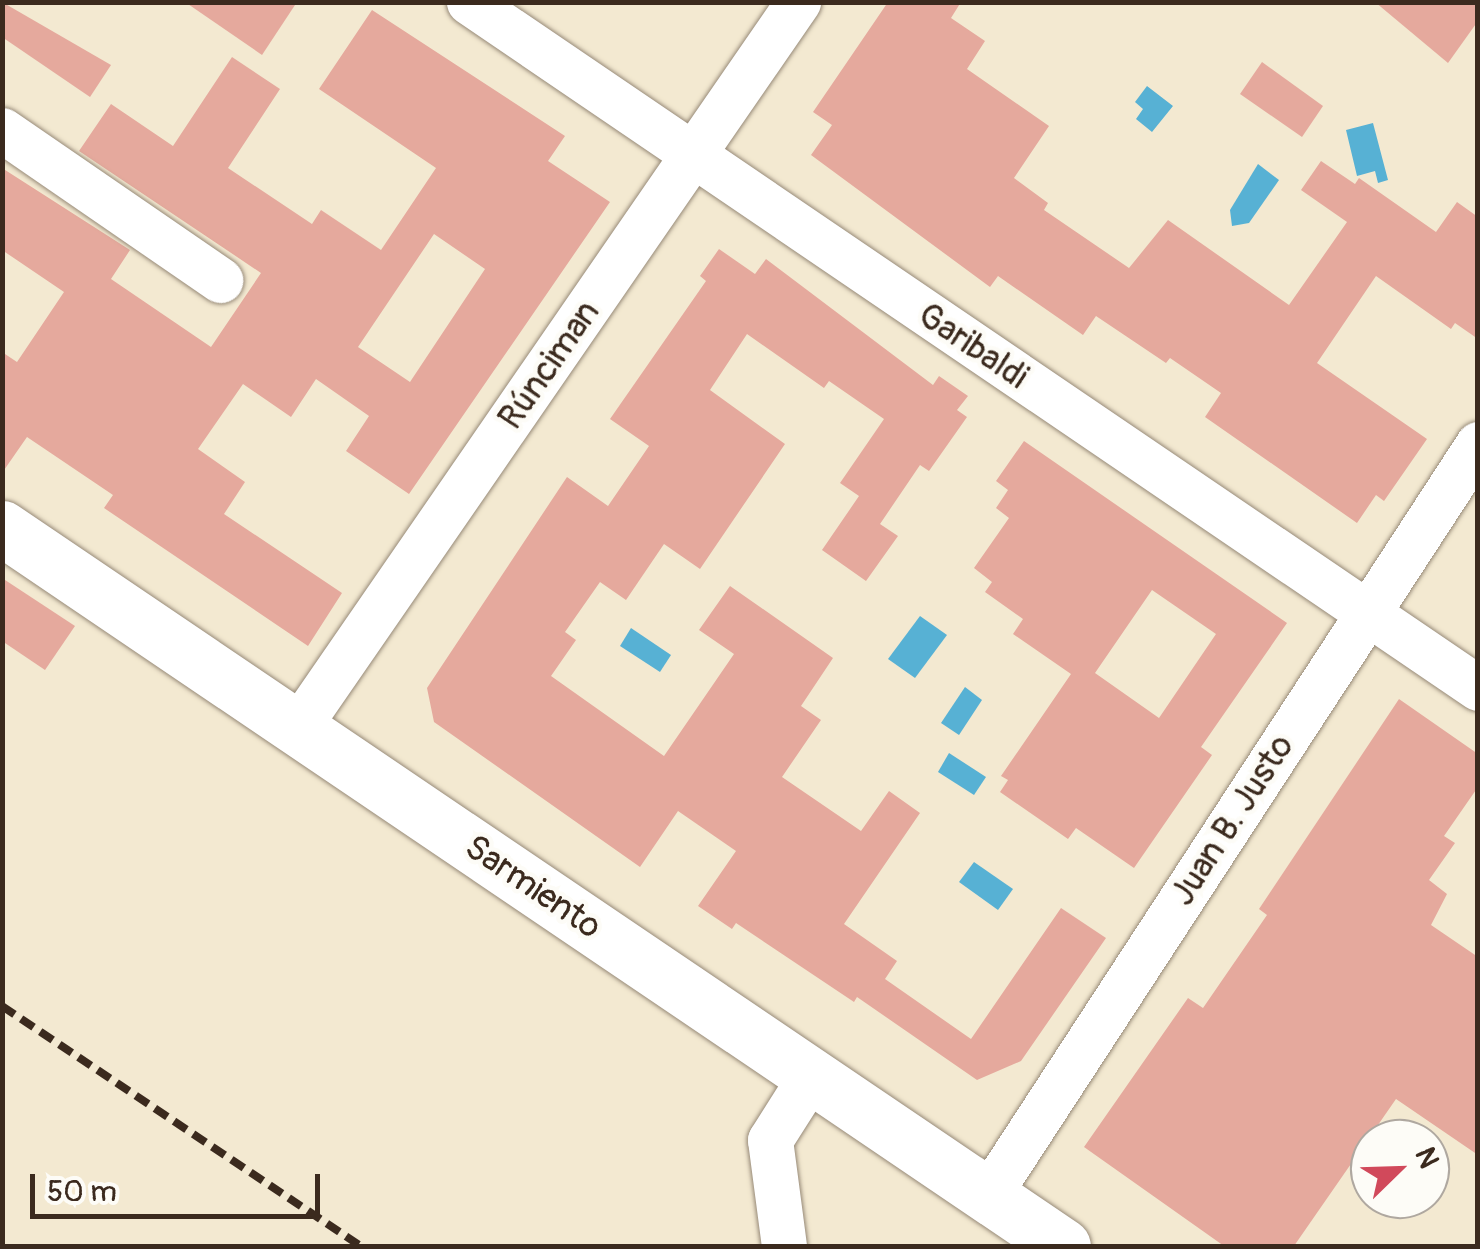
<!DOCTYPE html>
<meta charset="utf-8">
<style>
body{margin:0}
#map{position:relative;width:1480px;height:1249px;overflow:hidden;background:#f3e9d1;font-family:Pangolin,sans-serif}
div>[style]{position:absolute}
.water>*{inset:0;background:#57b1d4}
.building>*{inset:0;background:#e5a99d}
.roads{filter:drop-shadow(0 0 2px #978a78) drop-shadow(0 0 2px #978a78)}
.street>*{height:45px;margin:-22.5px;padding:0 22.5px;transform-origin:22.5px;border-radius:22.5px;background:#fff}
.secondary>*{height:55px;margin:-27.5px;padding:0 27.5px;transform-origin:27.5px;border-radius:27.5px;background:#fff}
.rail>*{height:8px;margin-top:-4px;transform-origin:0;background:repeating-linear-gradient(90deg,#3b2a1e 0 15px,transparent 0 23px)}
span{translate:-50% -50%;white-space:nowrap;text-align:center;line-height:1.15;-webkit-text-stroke:9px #fdfcf7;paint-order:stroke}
.street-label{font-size:35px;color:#3b2a1e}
.frame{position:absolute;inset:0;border:5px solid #3b2a1e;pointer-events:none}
.north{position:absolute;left:1350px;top:1119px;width:100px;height:100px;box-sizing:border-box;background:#fdfcf7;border:2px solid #afa8a0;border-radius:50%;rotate:67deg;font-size:28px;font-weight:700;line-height:40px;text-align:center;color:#3b2a1e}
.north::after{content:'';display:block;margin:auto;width:35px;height:45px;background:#d1495b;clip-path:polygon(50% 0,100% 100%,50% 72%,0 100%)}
.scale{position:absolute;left:30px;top:1174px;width:290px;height:45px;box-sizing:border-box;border:5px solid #3b2a1e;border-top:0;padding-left:12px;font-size:30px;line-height:35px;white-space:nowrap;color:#3b2a1e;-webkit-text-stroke:8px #fdfcf7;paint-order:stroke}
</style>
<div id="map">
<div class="water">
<div style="clip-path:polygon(1147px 86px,1173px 106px,1152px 132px,1136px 119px,1143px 109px,1135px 102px)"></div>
<div style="clip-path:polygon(1373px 123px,1388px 180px,1378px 183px,1375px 171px,1357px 176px,1346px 130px)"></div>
<div style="clip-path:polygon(1258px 164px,1279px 180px,1249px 223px,1232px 226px,1230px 210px)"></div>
<div style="clip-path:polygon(920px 616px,947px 635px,915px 678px,888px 659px)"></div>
<div style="clip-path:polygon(631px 628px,671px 655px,660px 672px,620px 646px)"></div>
<div style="clip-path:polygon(965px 687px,982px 700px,959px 735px,941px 723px)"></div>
<div style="clip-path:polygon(949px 753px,986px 777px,974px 795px,938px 772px)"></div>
<div style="clip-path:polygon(974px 862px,1013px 889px,998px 910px,959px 882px)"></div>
</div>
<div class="building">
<div style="clip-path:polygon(2px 2px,111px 65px,90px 97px,2px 37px)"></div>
<div style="clip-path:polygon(185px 2px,297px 2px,262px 55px)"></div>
<div style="clip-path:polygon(888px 2px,961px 2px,951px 18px,985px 41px,967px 69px,1049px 126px,1014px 178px,1048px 203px,1044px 210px,1129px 268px,1168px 220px,1289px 305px,1347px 222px,1301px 190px,1321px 161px,1355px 184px,1359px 178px,1436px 232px,1457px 202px,1478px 217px,1478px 339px,1455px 323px,1451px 329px,1376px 276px,1317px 363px,1427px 439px,1384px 501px,1376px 495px,1357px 523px,1205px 417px,1221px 393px,1170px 358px,1166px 363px,1096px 316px,1083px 335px,998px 276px,990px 287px,811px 155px,832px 125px,813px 112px)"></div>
<div style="clip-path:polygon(1375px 2px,1478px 2px,1478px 21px,1448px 63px)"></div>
<div style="clip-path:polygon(evenodd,372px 10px,565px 136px,548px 161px,610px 202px,409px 494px,346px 451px,369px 416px,316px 379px,291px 417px,243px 384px,198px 449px,245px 482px,224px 514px,342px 593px,308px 646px,104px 508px,113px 495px,27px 437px,2px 473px,2px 352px,17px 362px,64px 292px,2px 250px,2px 168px,130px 250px,111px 279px,211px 347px,261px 273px,79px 151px,111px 104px,173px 146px,232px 57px,280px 89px,228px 168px,312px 224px,321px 210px,381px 250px,436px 168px,319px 89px,372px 10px,434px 234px,485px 269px,410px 382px,358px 347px,434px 234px)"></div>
<div style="clip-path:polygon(1262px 62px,1323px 106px,1302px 137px,1240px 94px)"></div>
<div style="clip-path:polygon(719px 249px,755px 274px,766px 259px,933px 385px,939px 376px,968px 396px,957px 410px,967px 417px,929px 471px,920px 465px,880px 524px,898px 536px,866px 581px,822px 550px,859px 496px,840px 483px,884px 419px,829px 381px,824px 388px,747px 334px,710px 390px,785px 444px,700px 569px,664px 544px,626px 600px,600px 582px,565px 632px,576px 640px,551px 676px,664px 756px,734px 654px,699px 630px,730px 586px,833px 658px,801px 706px,821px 720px,782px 777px,861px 831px,889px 791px,920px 813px,844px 924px,897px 961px,885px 979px,971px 1039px,1061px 908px,1106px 938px,1021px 1061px,977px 1080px,857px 997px,854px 1002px,736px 923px,732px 929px,698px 906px,736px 851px,678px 811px,640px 867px,434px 722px,427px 688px,567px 477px,608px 506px,649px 446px,610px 419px,706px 281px,700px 276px)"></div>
<div style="clip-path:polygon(evenodd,1024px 441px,1287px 623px,1201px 747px,1212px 755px,1134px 868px,1076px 828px,1068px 839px,1000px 792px,1008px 780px,1001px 776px,1071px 674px,1013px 634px,1023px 619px,985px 592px,992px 582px,974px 568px,1009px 518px,996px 508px,1008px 490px,996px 481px,1024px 441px,1152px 590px,1216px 634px,1159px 718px,1095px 673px,1152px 590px)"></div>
<div style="clip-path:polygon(2px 578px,75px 626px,45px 670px,2px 641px)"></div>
<div style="clip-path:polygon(1399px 699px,1478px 754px,1478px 787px,1444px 836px,1455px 843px,1429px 880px,1447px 894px,1431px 925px,1478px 957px,1478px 1155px,1396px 1099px,1294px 1246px,1224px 1246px,1084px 1147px,1188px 998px,1203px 1008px,1267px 915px,1259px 909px)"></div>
</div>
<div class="roads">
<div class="street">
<div style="left:469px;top:2px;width:1220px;rotate:34.21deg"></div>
<div style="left:2px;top:130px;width:265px;rotate:34.5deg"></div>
<div style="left:298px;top:727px;width:881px;rotate:-55.41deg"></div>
<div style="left:987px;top:1197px;width:899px;rotate:-56.89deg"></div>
<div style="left:784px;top:1246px;width:107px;rotate:-97.5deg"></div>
<div style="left:770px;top:1140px;width:75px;rotate:-57.6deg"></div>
</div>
<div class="secondary">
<div style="left:2px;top:528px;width:1281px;rotate:34.09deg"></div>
</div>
</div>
<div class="rail">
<div style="left:2px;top:1006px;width:432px;rotate:33.8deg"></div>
</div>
<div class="street-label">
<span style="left:973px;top:346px;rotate:34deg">Garibaldi</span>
<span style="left:549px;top:365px;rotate:-55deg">Rúnciman</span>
<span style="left:1232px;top:820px;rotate:-57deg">Juan B. Justo</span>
<span style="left:533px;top:887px;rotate:34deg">Sarmiento</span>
</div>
<div class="frame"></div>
<div class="north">N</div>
<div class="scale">50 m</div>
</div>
